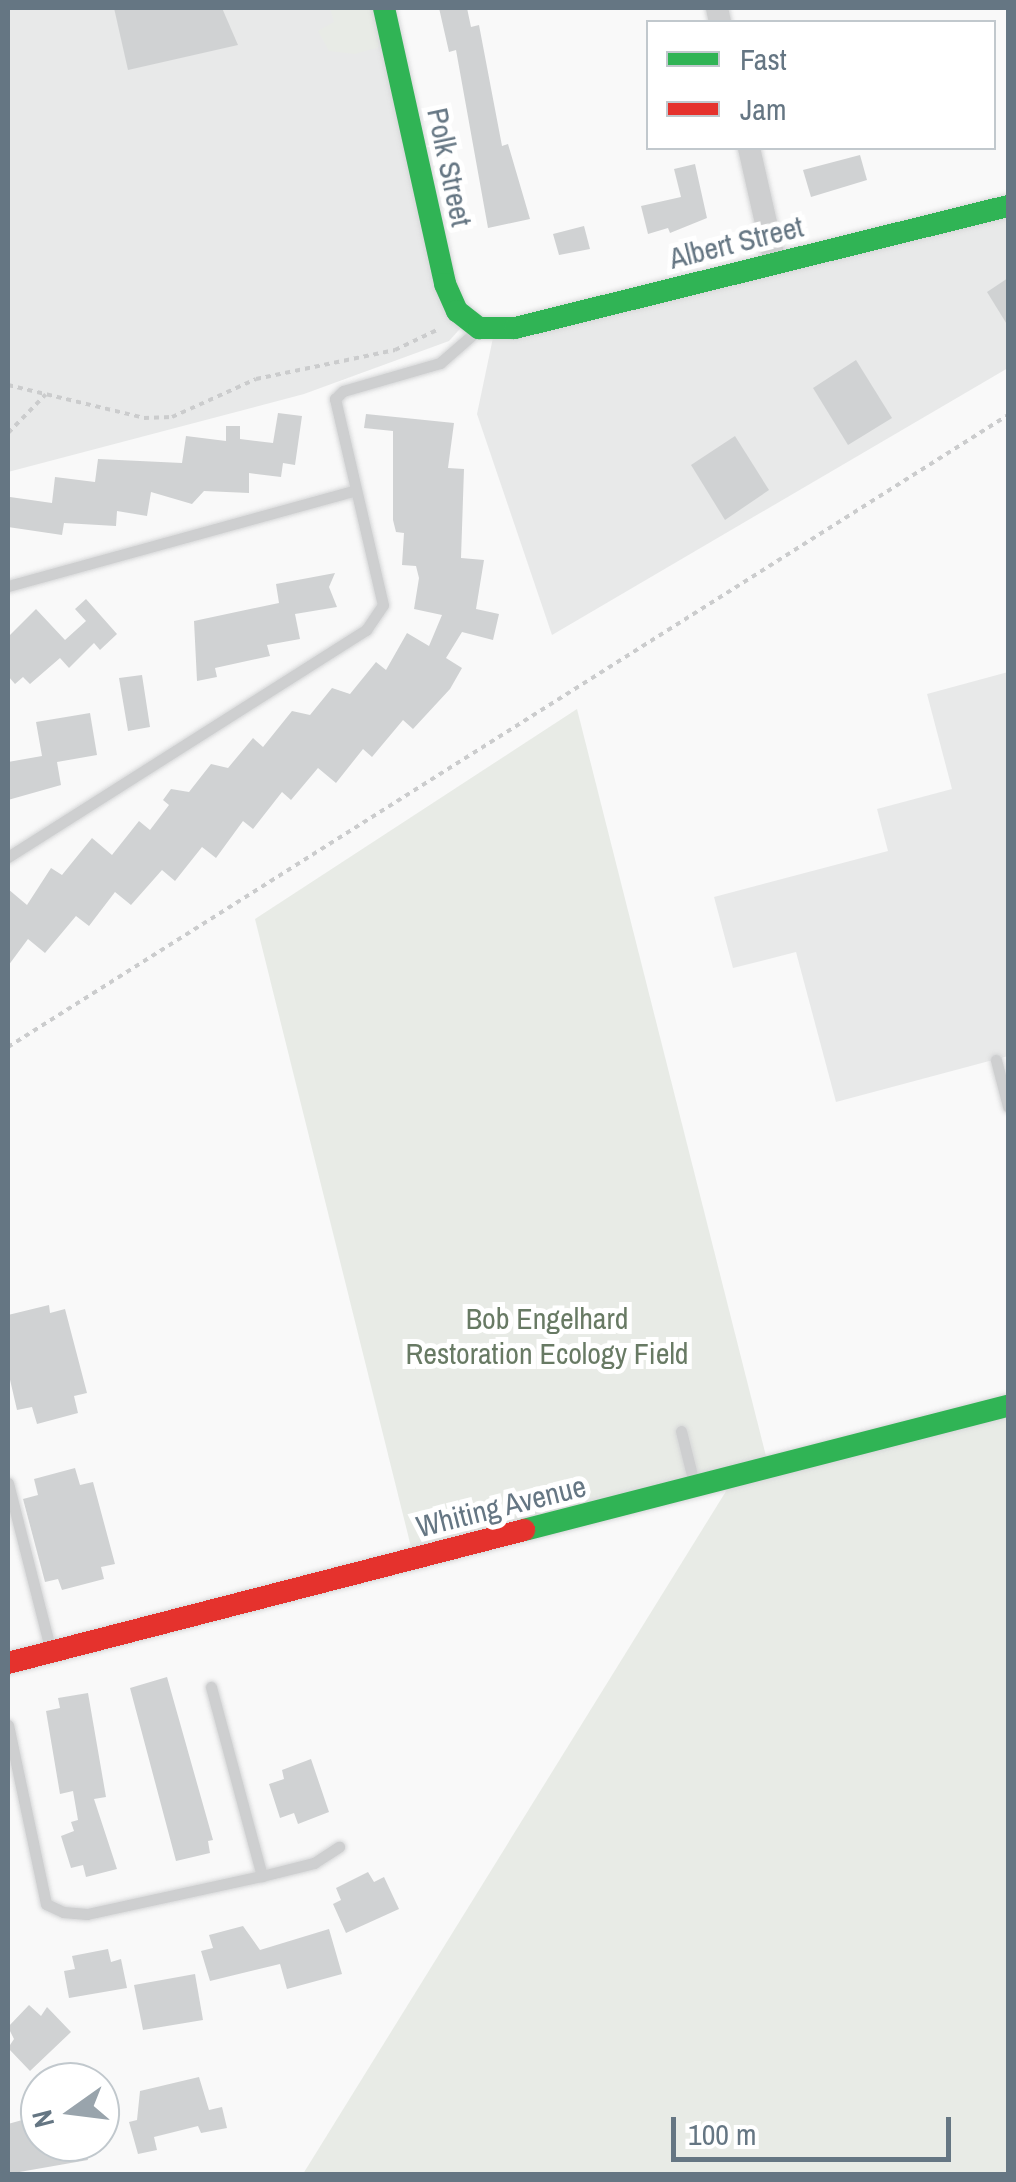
<!DOCTYPE html>
<style>
body{margin:0}
#map{position:relative;width:1016px;height:2182px;overflow:hidden;background:#f9f9f9;font-family:"Archivo Narrow",sans-serif}
div>[style]{position:absolute}
.built>*{inset:0;background:#e8e9e9}
.green>*{inset:0;background:#e8ebe6}
.building>*{inset:0;background:#d0d2d3}
.path>*{height:4px;margin-top:-2px;transform-origin:0;background:repeating-linear-gradient(90deg,#cbcccd 0 5px,transparent 0 10px)}
.roads{filter:drop-shadow(0 0 2px #d5d6d7) drop-shadow(0 0 2px #d5d6d7)}
.lane>*{height:11px;margin:-5.5px;padding:0 5.5px;transform-origin:5.5px;border-radius:5.5px;background:#cecfd0}
.street>*{height:22px;margin:-11px;padding:0 11px;transform-origin:11px;border-radius:11px;background:#cecfd0}
.fast>*{height:22px;margin:-11px;padding:0 11px;transform-origin:11px;border-radius:11px;background:#30b455}
.jam>*{height:22px;margin:-11px;padding:0 11px;transform-origin:11px;border-radius:11px;background:#e5322d}
span{translate:-50% -50%;white-space:nowrap;text-align:center;line-height:1.15;-webkit-text-stroke:10px #fff;paint-order:stroke}
.street-label{font-size:30px;color:#657683}
.park-label{font-size:30px;color:#687a64}
.frame{position:absolute;inset:0;border:10px solid #657683;pointer-events:none}
.legend{position:absolute;left:646px;top:20px;width:350px;height:130px;box-sizing:border-box;background:#fff;border:2px solid #c1c8cd;margin:0;padding:12px 18px;list-style:none;font-size:30px;color:#657683}
.legend li{display:flex;align-items:center;gap:20px;height:50px}
.legend b{width:50px;border:2px solid #c1c8cd}
.north{position:absolute;left:20px;top:2062px;width:100px;height:100px;box-sizing:border-box;background:#fff;border:2px solid #c1c8cd;border-radius:50%;rotate:256deg;font-size:28px;font-weight:700;line-height:40px;text-align:center;color:#657683}
.north::after{content:'';display:block;margin:auto;width:35px;height:45px;background:#99a4ac;clip-path:polygon(50% 0,100% 100%,50% 72%,0 100%)}
.scale{position:absolute;left:671px;top:2117px;width:280px;height:45px;box-sizing:border-box;border:5px solid #657683;border-top:0;padding-left:12px;font-size:30px;line-height:35px;white-space:nowrap;color:#657683;-webkit-text-stroke:8px #fff;paint-order:stroke}
</style>
<div id="map">
<div class="built">
<div style="clip-path:polygon(8px 8px,384px 8px,468px 320px,449px 341px,304px 394px,8px 472px)"></div>
<div style="clip-path:polygon(1008px 207px,1008px 368px,552px 635px,477px 414px,494px 333px)"></div>
<div style="clip-path:polygon(1008px 672px,1008px 1056px,836px 1102px,796px 952px,733px 968px,714px 897px,888px 851px,877px 809px,952px 789px,927px 694px)"></div>
</div>
<div class="green">
<div style="clip-path:polygon(330px 8px,377px 8px,379px 47px,355px 54px,329px 51px,318px 31px,334px 22px)"></div>
<div style="clip-path:polygon(577px 709px,769px 1468px,414px 1559px,255px 919px)"></div>
<div style="clip-path:polygon(1008px 1415px,1008px 2174px,303px 2174px,728px 1488px)"></div>
</div>
<div class="building">
<div style="clip-path:polygon(114px 8px,222px 8px,238px 45px,128px 70px)"></div>
<div style="clip-path:polygon(439px 8px,467px 8px,471px 27px,479px 25px,502px 146px,508px 144px,530px 219px,488px 228px,456px 50px,449px 52px)"></div>
<div style="clip-path:polygon(860px 155px,867px 180px,811px 197px,803px 170px)"></div>
<div style="clip-path:polygon(695px 164px,707px 218px,670px 233px,668px 228px,648px 234px,641px 206px,681px 197px,674px 169px)"></div>
<div style="clip-path:polygon(584px 226px,590px 249px,559px 255px,553px 234px)"></div>
<div style="clip-path:polygon(1008px 278px,1008px 326px,987px 292px)"></div>
<div style="clip-path:polygon(856px 360px,892px 418px,848px 445px,813px 388px)"></div>
<div style="clip-path:polygon(278px 413px,302px 416px,295px 465px,283px 463px,281px 477px,249px 473px,249px 493px,204px 491px,192px 504px,151px 492px,147px 516px,117px 511px,116px 526px,64px 523px,62px 535px,8px 527px,10px 497px,52px 503px,55px 477px,95px 482px,98px 459px,182px 463px,186px 436px,226px 441px,226px 426px,240px 426px,240px 439px,273px 443px)"></div>
<div style="clip-path:polygon(366px 414px,454px 423px,448px 468px,464px 469px,461px 558px,484px 560px,476px 609px,499px 614px,493px 640px,462px 632px,446px 658px,462px 668px,450px 689px,413px 729px,403px 720px,372px 757px,363px 749px,336px 783px,318px 768px,291px 800px,282px 792px,253px 829px,243px 821px,216px 858px,202px 847px,175px 881px,162px 870px,131px 905px,115px 892px,89px 926px,76px 916px,45px 953px,28px 939px,8px 966px,8px 889px,27px 905px,51px 868px,62px 875px,92px 838px,112px 855px,139px 821px,150px 830px,169px 805px,163px 800px,171px 789px,189px 792px,211px 764px,228px 768px,253px 738px,263px 747px,292px 711px,310px 715px,332px 688px,350px 694px,376px 662px,386px 670px,407px 633px,429px 646px,442px 615px,414px 609px,419px 578px,416px 566px,402px 565px,404px 533px,396px 532px,393px 520px,393px 431px,364px 428px)"></div>
<div style="clip-path:polygon(735px 436px,769px 490px,725px 520px,691px 465px)"></div>
<div style="clip-path:polygon(335px 573px,329px 587px,337px 607px,295px 614px,300px 639px,267px 645px,270px 656px,215px 668px,217px 677px,197px 681px,194px 621px,279px 603px,276px 584px)"></div>
<div style="clip-path:polygon(86px 599px,117px 634px,100px 650px,94px 643px,69px 668px,60px 658px,30px 684px,23px 677px,15px 684px,8px 676px,8px 637px,36px 609px,65px 640px,86px 621px,75px 609px)"></div>
<div style="clip-path:polygon(142px 675px,150px 727px,128px 731px,119px 678px)"></div>
<div style="clip-path:polygon(90px 713px,97px 755px,57px 762px,61px 785px,8px 800px,8px 762px,42px 756px,36px 722px)"></div>
<div style="clip-path:polygon(49px 1305px,50px 1313px,65px 1309px,87px 1393px,74px 1396px,78px 1413px,37px 1424px,32px 1407px,17px 1410px,8px 1371px,8px 1315px)"></div>
<div style="clip-path:polygon(75px 1468px,80px 1485px,93px 1482px,115px 1564px,101px 1567px,104px 1579px,62px 1590px,58px 1579px,45px 1582px,23px 1499px,38px 1495px,34px 1479px)"></div>
<div style="clip-path:polygon(167px 1677px,213px 1840px,208px 1841px,210px 1853px,176px 1861px,130px 1688px)"></div>
<div style="clip-path:polygon(88px 1693px,106px 1797px,94px 1799px,117px 1869px,86px 1877px,83px 1865px,71px 1868px,61px 1836px,74px 1831px,71px 1822px,78px 1820px,73px 1791px,60px 1794px,46px 1711px,60px 1708px,58px 1698px)"></div>
<div style="clip-path:polygon(311px 1759px,329px 1812px,298px 1824px,294px 1813px,280px 1818px,269px 1784px,284px 1779px,282px 1770px)"></div>
<div style="clip-path:polygon(368px 1872px,374px 1882px,384px 1877px,399px 1909px,346px 1933px,333px 1904px,341px 1900px,336px 1888px)"></div>
<div style="clip-path:polygon(243px 1926px,260px 1950px,329px 1929px,342px 1974px,287px 1989px,280px 1964px,210px 1981px,201px 1951px,213px 1948px,209px 1935px)"></div>
<div style="clip-path:polygon(108px 1949px,111px 1962px,121px 1959px,127px 1988px,69px 1998px,64px 1971px,75px 1969px,72px 1956px)"></div>
<div style="clip-path:polygon(195px 1974px,203px 2020px,143px 2030px,134px 1985px)"></div>
<div style="clip-path:polygon(29px 2005px,41px 2016px,47px 2007px,71px 2032px,30px 2071px,8px 2048px,14px 2039px,8px 2027px)"></div>
<div style="clip-path:polygon(199px 2077px,209px 2110px,222px 2107px,227px 2128px,201px 2133px,198px 2126px,154px 2137px,157px 2150px,138px 2154px,129px 2122px,137px 2120px,140px 2091px)"></div>
<div style="clip-path:polygon(40px 2115px,40px 2142px,83px 2142px,88px 2160px,8px 2174px,8px 2124px)"></div>
</div>
<div class="path">
<div style="left:8px;top:385px;width:140px;rotate:13.6deg"></div>
<div style="left:144px;top:418px;width:28px;rotate:-2deg"></div>
<div style="left:172px;top:417px;width:92px;rotate:-24.3deg"></div>
<div style="left:256px;top:379px;width:142px;rotate:-11.8deg"></div>
<div style="left:395px;top:350px;width:49px;rotate:-25.5deg"></div>
<div style="left:8px;top:433px;width:54px;rotate:-45.7deg"></div>
<div style="left:8px;top:1047px;width:1183px;rotate:-32.29deg"></div>
</div>
<div class="roads">
<div class="lane">
<div style="left:8px;top:586px;width:357px;rotate:-15.4deg"></div>
<div style="left:8px;top:857px;width:424px;rotate:-32.4deg"></div>
<div style="left:366px;top:630px;width:30px;rotate:-56deg"></div>
<div style="left:383px;top:605px;width:212px;rotate:-103.1deg"></div>
<div style="left:335px;top:399px;width:11px;rotate:-45deg"></div>
<div style="left:343px;top:391px;width:101px;rotate:-16.1deg"></div>
<div style="left:440px;top:363px;width:52px;rotate:-41.1deg"></div>
<div style="left:996px;top:1060px;width:48px;rotate:75.4deg"></div>
<div style="left:681px;top:1431px;width:54px;rotate:76deg"></div>
<div style="left:8px;top:1483px;width:170px;rotate:75.7deg"></div>
<div style="left:211px;top:1687px;width:196px;rotate:74.9deg"></div>
<div style="left:8px;top:1725px;width:183px;rotate:78deg"></div>
<div style="left:46px;top:1904px;width:19px;rotate:25deg"></div>
<div style="left:63px;top:1912px;width:24px;rotate:5deg"></div>
<div style="left:87px;top:1914px;width:179px;rotate:-12.3deg"></div>
<div style="left:262px;top:1876px;width:54px;rotate:-14deg"></div>
<div style="left:314px;top:1863px;width:30px;rotate:-33deg"></div>
</div>
<div class="street">
<div style="left:717px;top:8px;width:14px;rotate:78deg"></div>
<div style="left:749px;top:148px;width:117px;rotate:77.2deg"></div>
</div>
<div class="fast">
<div style="left:384px;top:8px;width:283px;rotate:77.5deg"></div>
<div style="left:445px;top:284px;width:30px;rotate:66deg"></div>
<div style="left:457px;top:311px;width:28px;rotate:38deg"></div>
<div style="left:479px;top:328px;width:36px"></div>
<div style="left:515px;top:328px;width:508px;rotate:-13.9deg"></div>
<div style="left:524px;top:1530px;width:500px;rotate:-14.4deg"></div>
</div>
<div class="jam">
<div style="left:8px;top:1663px;width:533px;rotate:-14.45deg"></div>
</div>
</div>
<div class="street-label">
<span style="left:450px;top:167px;rotate:78deg">Polk Street</span>
<span style="left:736px;top:242px;rotate:-14deg">Albert Street</span>
<span style="left:501px;top:1506px;rotate:-14deg">Whiting Avenue</span>
</div>
<div class="park-label">
<span style="left:547px;top:1335px">Bob Engelhard<br>Restoration Ecology Field</span>
</div>
<div class="frame"></div>
<ul class="legend">
<li><b style="height:12px;background:#30b455"></b>Fast</li>
<li><b style="height:12px;background:#e5322d"></b>Jam</li>
</ul>
<div class="north">N</div>
<div class="scale">100 m</div>
</div>
